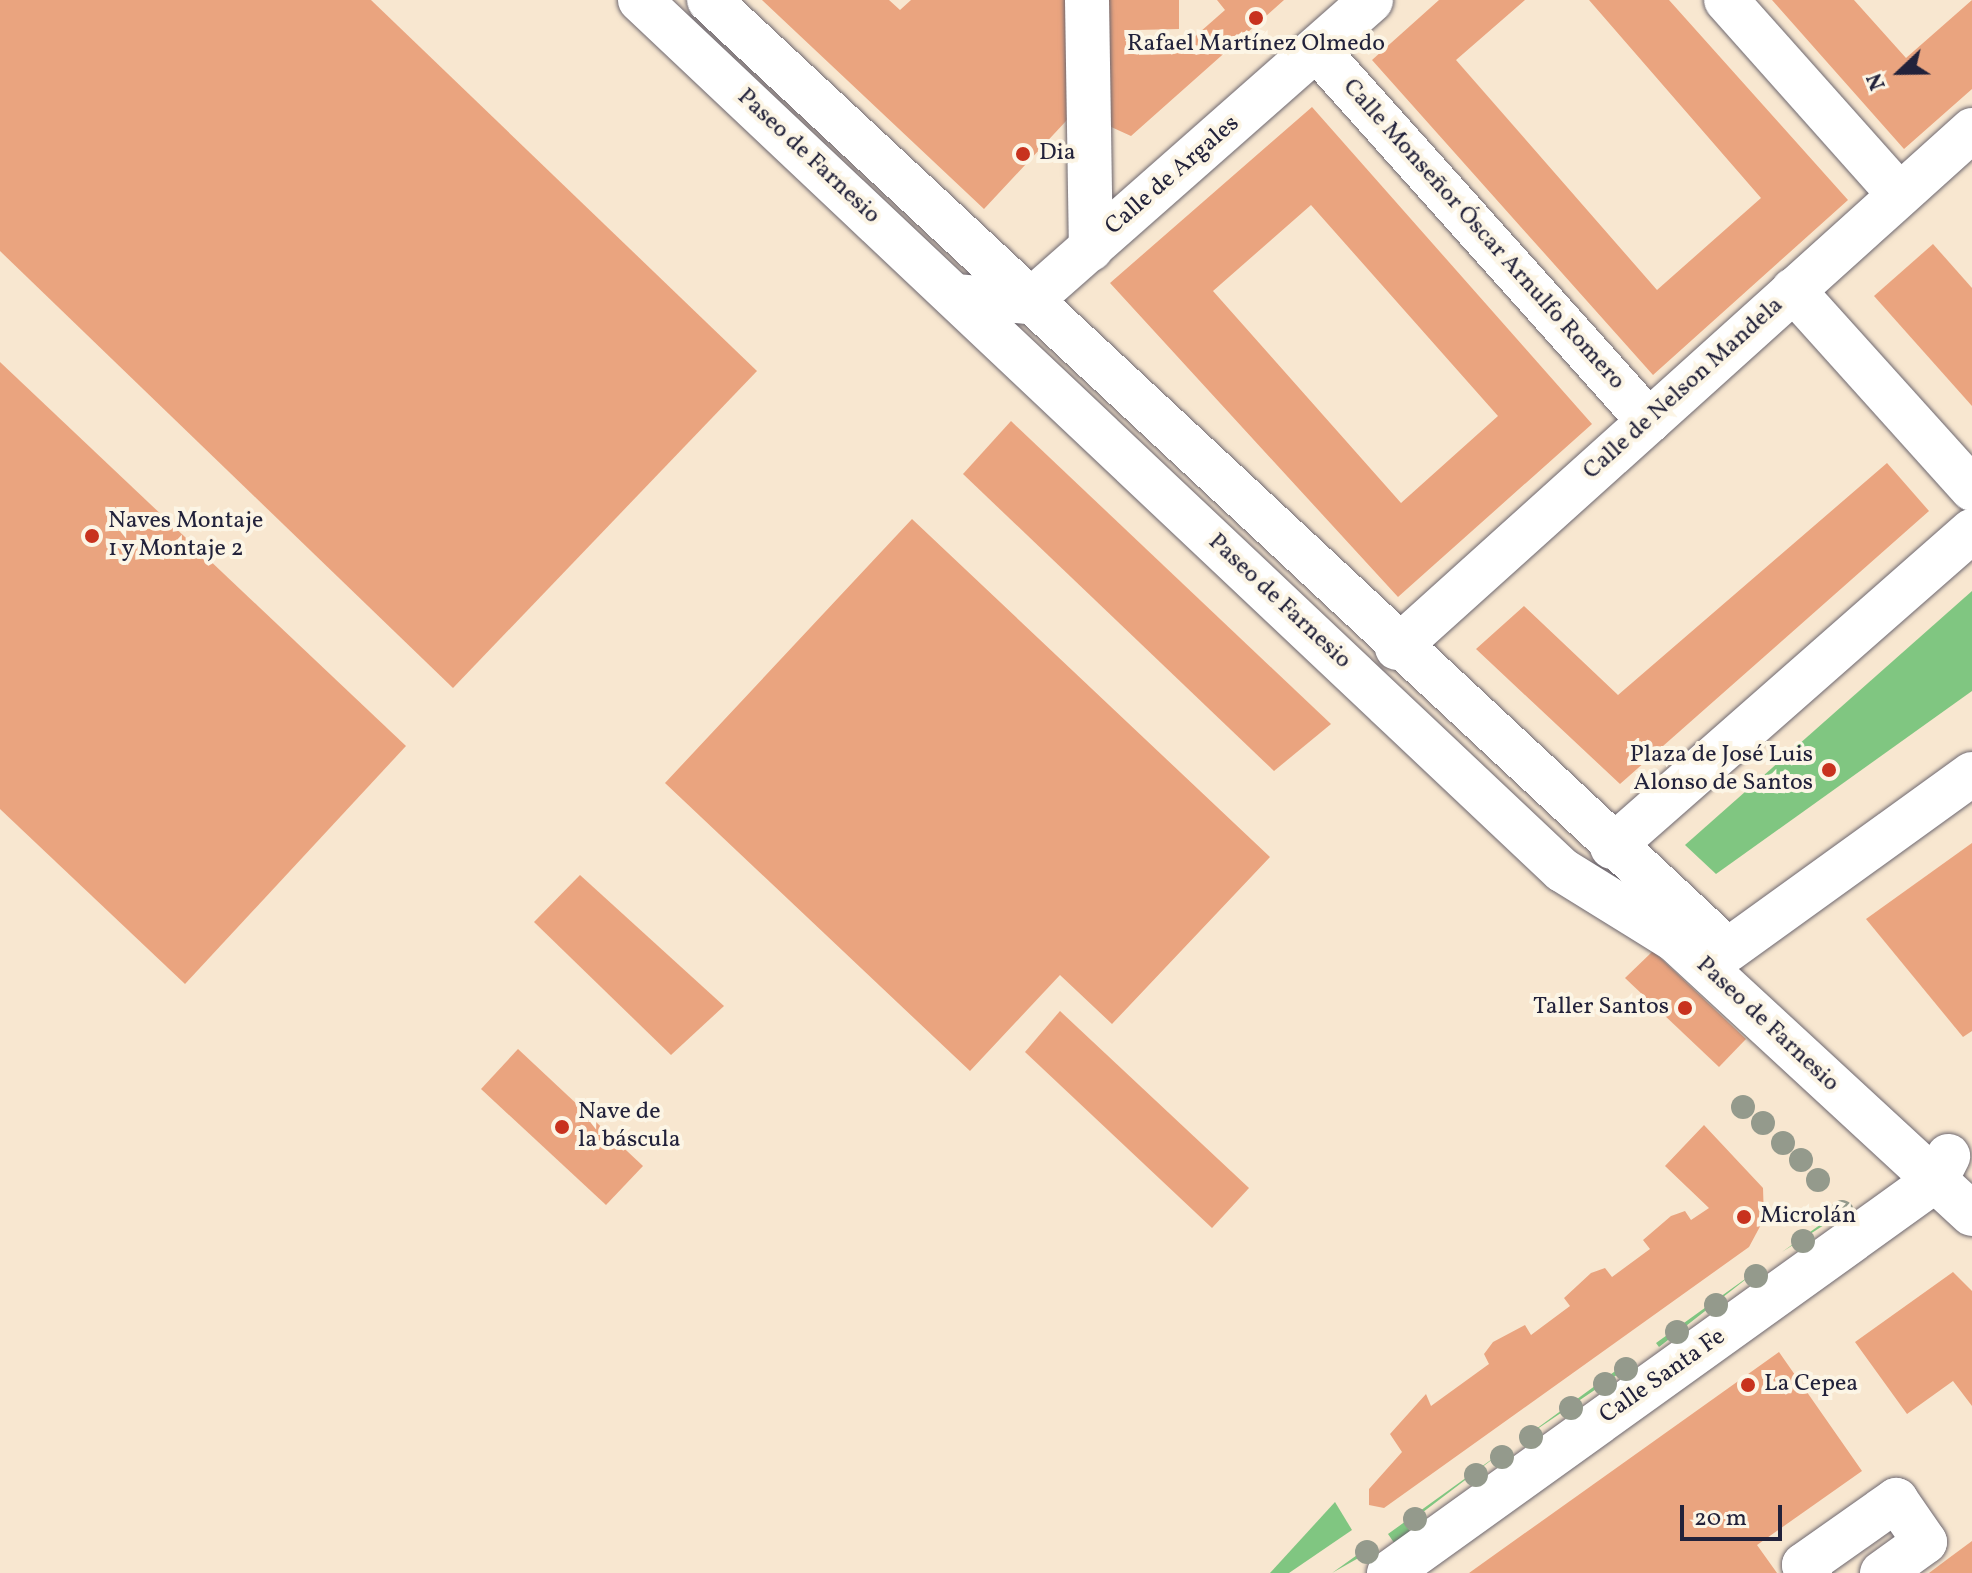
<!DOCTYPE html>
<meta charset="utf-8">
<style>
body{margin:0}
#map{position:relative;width:1972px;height:1573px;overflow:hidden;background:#f8e7d0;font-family:Vollkorn,serif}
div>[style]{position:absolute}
.green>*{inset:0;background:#80c681}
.building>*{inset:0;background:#eaa47f}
.roads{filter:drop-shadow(0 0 2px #6d676f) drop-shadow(0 0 2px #6d676f)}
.minor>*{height:44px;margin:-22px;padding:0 22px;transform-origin:22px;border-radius:22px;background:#fff}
.major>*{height:44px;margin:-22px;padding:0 22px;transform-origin:22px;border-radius:22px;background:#fff}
.trees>*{width:24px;height:24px;margin:-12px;border-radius:50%;background:#949a8c}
.dots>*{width:22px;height:22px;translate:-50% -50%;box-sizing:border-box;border:4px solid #fcf5e5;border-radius:50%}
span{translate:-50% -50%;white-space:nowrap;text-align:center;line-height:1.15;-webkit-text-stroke:8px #fcf5e5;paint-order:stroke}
.poi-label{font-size:24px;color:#22223b}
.left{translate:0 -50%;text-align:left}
.right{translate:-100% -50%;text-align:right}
.street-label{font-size:24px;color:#22223b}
.north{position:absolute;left:1860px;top:32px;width:80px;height:80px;-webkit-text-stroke:6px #fcf5e5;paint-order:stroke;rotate:248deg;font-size:22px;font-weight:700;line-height:32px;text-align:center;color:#22223b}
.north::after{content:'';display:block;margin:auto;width:28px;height:36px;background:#22223b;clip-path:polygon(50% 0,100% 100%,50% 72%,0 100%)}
.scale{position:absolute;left:1680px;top:1505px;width:102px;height:36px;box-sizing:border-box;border:4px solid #22223b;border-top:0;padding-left:10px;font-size:24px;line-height:28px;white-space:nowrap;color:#22223b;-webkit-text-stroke:6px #fcf5e5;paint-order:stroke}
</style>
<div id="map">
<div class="green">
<div style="clip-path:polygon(1972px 591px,1972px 691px,1716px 874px,1685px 845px)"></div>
<div style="clip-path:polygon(1845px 1207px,1849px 1209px,1782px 1252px)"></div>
<div style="clip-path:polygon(1759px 1269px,1659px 1347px,1656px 1343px,1695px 1315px)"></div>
<div style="clip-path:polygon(1629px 1361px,1633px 1364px,1521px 1440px,1588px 1391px)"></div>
<div style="clip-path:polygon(1506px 1449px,1406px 1525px,1413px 1536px,1397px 1547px,1388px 1534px)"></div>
<div style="clip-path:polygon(1335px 1502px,1352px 1530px,1289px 1573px,1270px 1573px)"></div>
<div style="clip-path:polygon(1371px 1545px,1381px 1559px,1370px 1566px,1362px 1556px,1332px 1573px)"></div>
</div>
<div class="building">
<div style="clip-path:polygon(0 0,371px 0,757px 371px,453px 688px,0 251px)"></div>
<div style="clip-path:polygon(762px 0,889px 0,900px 10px,911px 0,1066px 0,1067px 120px,984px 209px)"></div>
<div style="clip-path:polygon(1108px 0,1179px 0,1179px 29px,1138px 30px,1139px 55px,1175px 54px,1225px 10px,1217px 0,1284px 0,1131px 136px,1109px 126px)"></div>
<div style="clip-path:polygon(1439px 0,1525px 0,1456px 60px,1657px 290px,1761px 198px,1589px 0,1669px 0,1848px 200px,1653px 375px,1372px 60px)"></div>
<div style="clip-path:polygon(1772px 0,1854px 0,1906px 58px,1972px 0,1972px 89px,1904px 149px)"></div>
<div style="clip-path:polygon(evenodd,1312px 107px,1592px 424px,1398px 597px,1110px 283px,1312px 107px,1311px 205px,1498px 416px,1401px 503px,1213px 291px,1311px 205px)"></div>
<div style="clip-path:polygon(1933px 244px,1972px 288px,1972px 406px,1874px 296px)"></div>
<div style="clip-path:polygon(0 362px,406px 746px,185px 984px,0 809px)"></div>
<div style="clip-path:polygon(1011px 421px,1331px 724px,1274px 771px,963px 474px)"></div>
<div style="clip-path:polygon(1887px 463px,1929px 511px,1620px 784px,1476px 649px,1524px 606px,1618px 695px)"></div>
<div style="clip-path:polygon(912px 519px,1270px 857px,1112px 1024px,1060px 975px,970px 1071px,665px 783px)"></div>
<div style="clip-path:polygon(1972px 843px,1972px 1031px,1963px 1037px,1866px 919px)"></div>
<div style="clip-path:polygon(580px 875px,724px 1006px,671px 1055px,534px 922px)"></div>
<div style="clip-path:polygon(1653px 951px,1746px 1039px,1719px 1067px,1625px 978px)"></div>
<div style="clip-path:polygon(1060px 1011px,1249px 1188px,1212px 1228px,1025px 1052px)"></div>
<div style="clip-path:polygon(518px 1049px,643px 1166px,606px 1205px,481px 1089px)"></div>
<div style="clip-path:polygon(1704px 1125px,1763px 1188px,1764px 1219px,1749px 1247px,1384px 1508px,1369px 1505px,1369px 1489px,1402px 1452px,1390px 1434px,1426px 1394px,1431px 1406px,1489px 1364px,1484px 1354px,1493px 1342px,1525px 1325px,1531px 1335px,1570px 1306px,1564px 1298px,1591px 1273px,1605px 1268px,1612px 1277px,1650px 1249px,1643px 1240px,1671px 1216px,1685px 1211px,1691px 1220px,1709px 1208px,1665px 1166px)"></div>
<div style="clip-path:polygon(1953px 1272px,1972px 1291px,1972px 1406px,1953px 1381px,1907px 1414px,1855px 1342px)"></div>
<div style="clip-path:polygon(1779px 1352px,1862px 1471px,1757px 1545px,1777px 1573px,1469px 1573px)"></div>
<div style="clip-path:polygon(1972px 1541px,1972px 1573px,1929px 1573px,1949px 1558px)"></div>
</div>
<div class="roads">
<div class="minor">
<div style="left:1087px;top:0;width:249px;rotate:89.1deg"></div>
<div style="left:1726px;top:0;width:260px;rotate:48.3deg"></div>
<div style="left:1317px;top:50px;width:498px;rotate:48.2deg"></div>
<div style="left:1793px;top:290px;width:268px;rotate:48deg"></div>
<div style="left:955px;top:296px;width:74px;rotate:4.6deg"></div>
<div style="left:1029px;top:302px;width:456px;rotate:-41.4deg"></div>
<div style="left:1397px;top:648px;width:774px;rotate:-42.01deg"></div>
<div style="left:1612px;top:847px;width:479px;rotate:-41.3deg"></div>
<div style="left:1728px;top:950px;width:301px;rotate:-35.8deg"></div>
<div style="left:1389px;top:1573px;width:674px;rotate:-35.7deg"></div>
<div style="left:1936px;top:1180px;width:27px;rotate:-63deg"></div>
<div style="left:1810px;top:1573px;width:10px;rotate:-127deg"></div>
<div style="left:1804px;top:1565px;width:113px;rotate:-35.2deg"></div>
<div style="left:1896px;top:1500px;width:51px;rotate:55.4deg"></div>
<div style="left:1925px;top:1542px;width:53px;rotate:144.2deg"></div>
</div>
<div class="major">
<div style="left:640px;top:0;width:1268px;rotate:43.34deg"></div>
<div style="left:1562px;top:870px;width:133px;rotate:31.8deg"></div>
<div style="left:1675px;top:940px;width:404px;rotate:42.7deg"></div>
<div style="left:709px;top:0;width:1381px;rotate:43deg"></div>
</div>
</div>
<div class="trees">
<div style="left:1743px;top:1107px"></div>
<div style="left:1763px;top:1123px"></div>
<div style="left:1783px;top:1143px"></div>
<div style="left:1801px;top:1160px"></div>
<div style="left:1818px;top:1180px"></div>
<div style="left:1842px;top:1212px"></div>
<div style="left:1803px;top:1241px"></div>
<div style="left:1756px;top:1276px"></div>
<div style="left:1716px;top:1305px"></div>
<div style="left:1677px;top:1332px"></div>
<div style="left:1626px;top:1369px"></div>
<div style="left:1605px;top:1384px"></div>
<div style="left:1571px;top:1408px"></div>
<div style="left:1531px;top:1437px"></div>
<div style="left:1502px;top:1457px"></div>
<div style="left:1476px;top:1475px"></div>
<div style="left:1415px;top:1519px"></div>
<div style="left:1367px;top:1552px"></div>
</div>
<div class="dots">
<div style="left:1256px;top:18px;background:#c8321e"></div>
<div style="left:1023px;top:154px;background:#c8321e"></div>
<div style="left:92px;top:536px;background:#c8321e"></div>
<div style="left:1829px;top:770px;background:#c8321e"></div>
<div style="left:1685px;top:1008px;background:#c8321e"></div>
<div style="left:562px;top:1127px;background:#c8321e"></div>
<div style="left:1744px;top:1217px;background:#c8321e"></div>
<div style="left:1748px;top:1385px;background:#c8321e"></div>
</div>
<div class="poi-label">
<span style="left:1256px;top:45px">Rafael Martínez Olmedo</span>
<span class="left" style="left:1039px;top:154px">Dia</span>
<span class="left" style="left:108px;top:536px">Naves Montaje<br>1 y Montaje 2</span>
<span class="right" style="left:1813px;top:770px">Plaza de José Luis<br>Alonso de Santos</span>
<span class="right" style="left:1669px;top:1008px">Taller Santos</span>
<span class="left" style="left:578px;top:1127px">Nave de<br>la báscula</span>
<span class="left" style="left:1760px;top:1217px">Microlán</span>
<span class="left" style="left:1764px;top:1385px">La Cepea</span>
</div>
<div class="street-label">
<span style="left:808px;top:157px;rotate:43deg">Paseo de Farnesio</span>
<span style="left:1173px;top:176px;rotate:-41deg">Calle de Argales</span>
<span style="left:1483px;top:235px;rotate:48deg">Calle Monseñor Óscar Arnulfo Romero</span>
<span style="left:1684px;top:389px;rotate:-42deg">Calle de Nelson Mandela</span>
<span style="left:1279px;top:602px;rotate:43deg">Paseo de Farnesio</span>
<span style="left:1767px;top:1025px;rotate:43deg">Paseo de Farnesio</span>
<span style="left:1663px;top:1377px;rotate:-35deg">Calle Santa Fe</span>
</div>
<div class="north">N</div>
<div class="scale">20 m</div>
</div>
